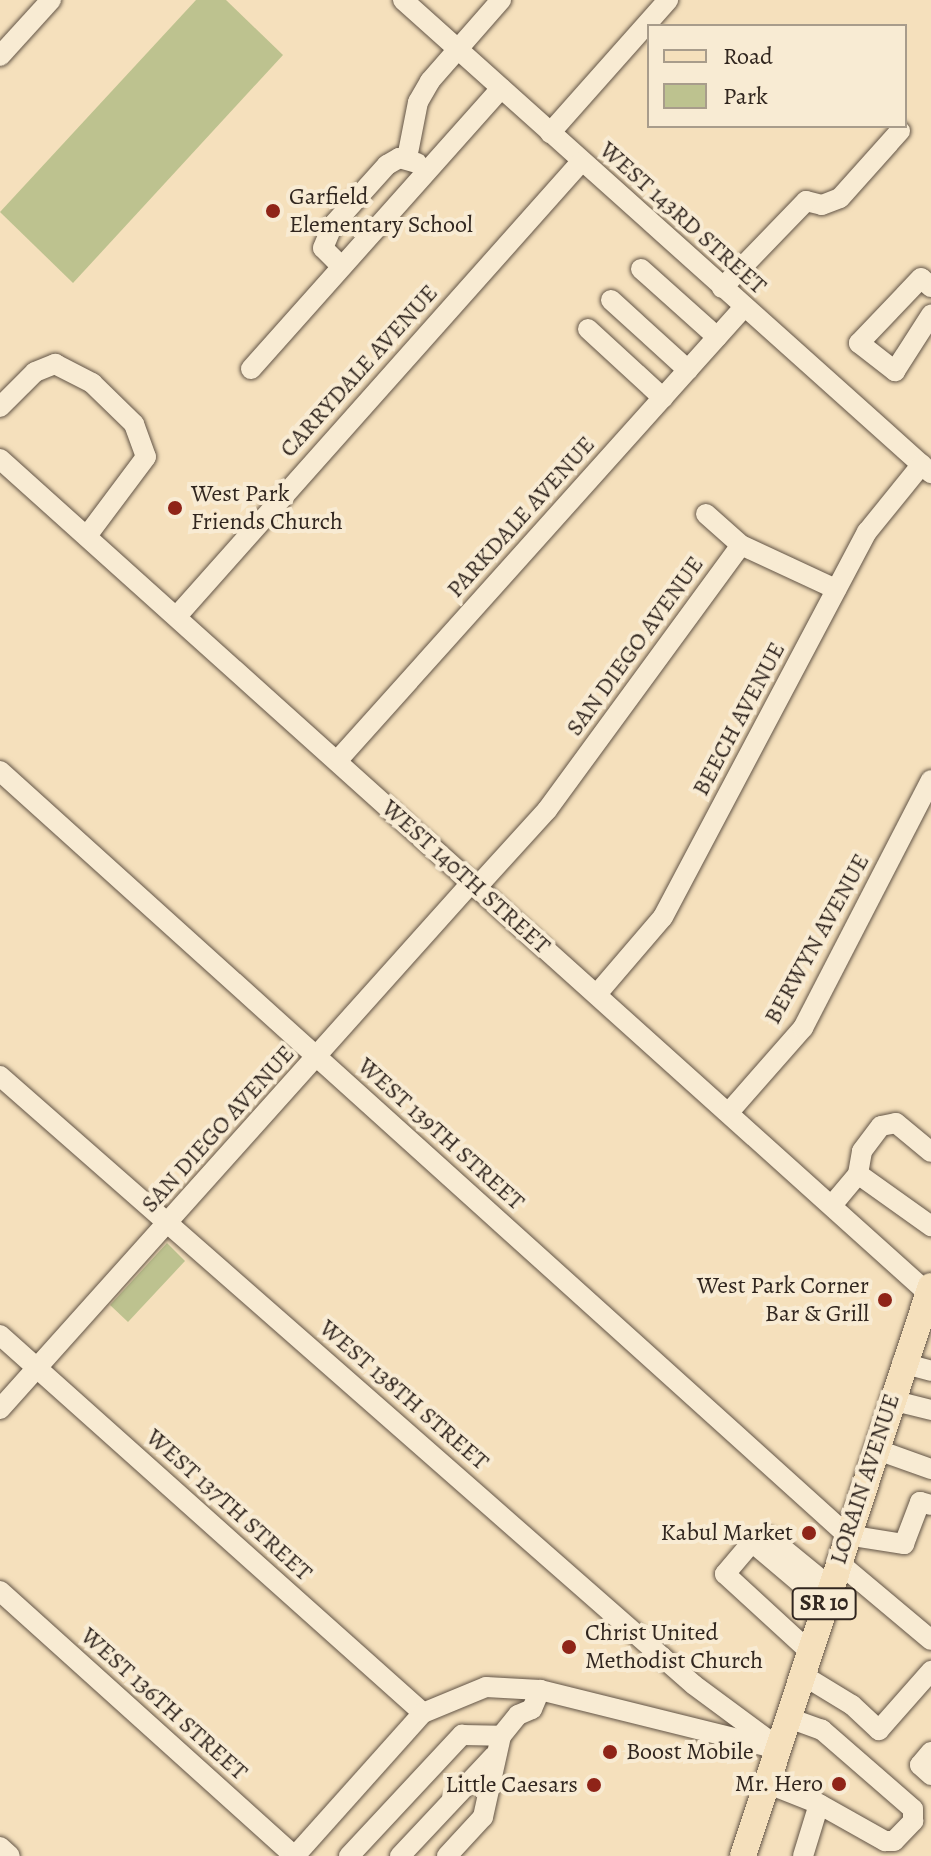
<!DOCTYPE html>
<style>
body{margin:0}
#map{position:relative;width:931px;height:1856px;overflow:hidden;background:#f5e0bc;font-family:Alegreya,serif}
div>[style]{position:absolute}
.green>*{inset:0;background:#bdc28f}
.roads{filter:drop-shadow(0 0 2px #625446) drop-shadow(0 0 2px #625446)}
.minor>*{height:20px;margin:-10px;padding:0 10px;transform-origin:10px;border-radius:10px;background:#f8ebd3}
.major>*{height:26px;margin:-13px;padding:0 13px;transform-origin:13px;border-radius:13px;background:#f5e0bc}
.dots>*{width:22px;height:22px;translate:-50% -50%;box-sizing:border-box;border:4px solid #f8ebd3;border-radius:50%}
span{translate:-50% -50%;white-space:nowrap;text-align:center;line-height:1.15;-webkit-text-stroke:8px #f8ebd3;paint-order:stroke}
.shield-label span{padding:2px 6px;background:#f8ebd3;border:2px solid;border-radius:6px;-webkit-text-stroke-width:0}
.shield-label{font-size:22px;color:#31261f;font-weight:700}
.poi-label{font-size:24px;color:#31261f}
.left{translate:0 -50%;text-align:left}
.right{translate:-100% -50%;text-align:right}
.street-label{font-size:24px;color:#31261f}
.legend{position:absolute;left:647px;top:24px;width:260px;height:104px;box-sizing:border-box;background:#f8ebd3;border:2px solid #a89c8b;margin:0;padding:10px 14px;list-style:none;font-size:24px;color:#31261f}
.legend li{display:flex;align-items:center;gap:16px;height:40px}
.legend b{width:40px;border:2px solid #a89c8b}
</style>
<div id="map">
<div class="green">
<div style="clip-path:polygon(196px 0,226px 0,283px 55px,73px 283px,0 212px)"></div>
<div style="clip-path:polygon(167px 1243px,185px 1261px,128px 1322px,110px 1305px)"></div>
</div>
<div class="roads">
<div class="minor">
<div style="left:403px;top:0;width:709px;rotate:41.86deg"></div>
<div style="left:0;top:56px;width:76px;rotate:-47.7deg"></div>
<div style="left:550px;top:133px;width:178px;rotate:-48.4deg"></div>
<div style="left:407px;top:158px;width:57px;rotate:-78.9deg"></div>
<div style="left:418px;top:102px;width:24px;rotate:-60deg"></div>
<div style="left:430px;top:81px;width:108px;rotate:-48.8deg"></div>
<div style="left:340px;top:265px;width:24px;rotate:-135deg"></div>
<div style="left:323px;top:248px;width:25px;rotate:-67deg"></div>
<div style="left:333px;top:225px;width:81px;rotate:-48deg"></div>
<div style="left:387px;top:165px;width:14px;rotate:-30deg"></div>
<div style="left:399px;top:158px;width:19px;rotate:16deg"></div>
<div style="left:641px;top:269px;width:102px;rotate:41.8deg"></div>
<div style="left:931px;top:287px;width:13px;rotate:-138deg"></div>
<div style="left:921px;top:278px;width:90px;rotate:133.6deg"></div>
<div style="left:859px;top:343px;width:46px;rotate:37.9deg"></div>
<div style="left:895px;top:371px;width:67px;rotate:-57.3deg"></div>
<div style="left:722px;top:288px;width:121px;rotate:-46deg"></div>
<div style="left:806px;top:201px;width:16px;rotate:14deg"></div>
<div style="left:822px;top:205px;width:19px;rotate:-21deg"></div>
<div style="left:840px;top:198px;width:90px;rotate:-48.2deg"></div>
<div style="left:611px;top:300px;width:104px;rotate:42.3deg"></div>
<div style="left:588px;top:329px;width:102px;rotate:42.6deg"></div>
<div style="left:251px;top:369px;width:376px;rotate:-48.3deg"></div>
<div style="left:0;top:407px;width:49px;rotate:-45deg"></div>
<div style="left:35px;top:372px;width:22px;rotate:-22deg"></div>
<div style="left:55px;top:364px;width:42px;rotate:27.2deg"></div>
<div style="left:92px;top:383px;width:59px;rotate:44.3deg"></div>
<div style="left:134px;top:424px;width:35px;rotate:70deg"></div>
<div style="left:146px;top:457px;width:99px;rotate:126.8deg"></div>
<div style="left:0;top:459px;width:1248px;rotate:41.95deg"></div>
<div style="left:706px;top:514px;width:47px;rotate:41.5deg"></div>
<div style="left:741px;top:545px;width:105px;rotate:24.9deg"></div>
<div style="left:177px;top:616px;width:608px;rotate:-48.34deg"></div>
<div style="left:337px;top:761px;width:610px;rotate:-48.12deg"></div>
<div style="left:0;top:771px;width:1141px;rotate:42.05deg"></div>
<div style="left:847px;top:1535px;width:58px;rotate:9deg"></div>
<div style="left:904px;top:1544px;width:45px;rotate:-69.1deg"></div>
<div style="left:920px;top:1502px;width:11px;rotate:15deg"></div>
<div style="left:477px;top:887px;width:104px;rotate:-47.7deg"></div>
<div style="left:547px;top:810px;width:328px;rotate:-53.8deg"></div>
<div style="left:597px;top:994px;width:101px;rotate:-49.4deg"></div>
<div style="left:663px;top:917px;width:436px;rotate:-62.1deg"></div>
<div style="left:867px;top:532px;width:87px;rotate:-51deg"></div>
<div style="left:0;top:1076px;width:923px;rotate:41.27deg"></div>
<div style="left:694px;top:1685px;width:106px;rotate:36.5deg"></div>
<div style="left:730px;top:1111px;width:111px;rotate:-48.7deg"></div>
<div style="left:803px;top:1028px;width:279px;rotate:-62.7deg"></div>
<div style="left:858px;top:1174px;width:90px;rotate:35.5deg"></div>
<div style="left:833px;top:1204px;width:39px;rotate:-50deg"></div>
<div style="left:858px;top:1174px;width:23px;rotate:-80deg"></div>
<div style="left:862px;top:1151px;width:31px;rotate:-53deg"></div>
<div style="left:881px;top:1126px;width:15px;rotate:-11deg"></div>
<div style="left:896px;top:1123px;width:45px;rotate:39.6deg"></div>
<div style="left:0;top:1335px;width:567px;rotate:41.78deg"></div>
<div style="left:902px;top:1363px;width:30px;rotate:15deg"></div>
<div style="left:891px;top:1400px;width:41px;rotate:14deg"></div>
<div style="left:0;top:1409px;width:707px;rotate:-48.15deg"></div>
<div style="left:875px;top:1449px;width:59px;rotate:19.7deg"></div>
<div style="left:769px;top:1537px;width:79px;rotate:39.3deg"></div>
<div style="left:838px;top:1562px;width:121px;rotate:40deg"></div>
<div style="left:0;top:1591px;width:396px;rotate:42deg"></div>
<div style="left:809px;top:1651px;width:114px;rotate:-137.5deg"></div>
<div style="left:725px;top:1574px;width:42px;rotate:-49.8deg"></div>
<div style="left:752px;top:1542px;width:96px;rotate:40.3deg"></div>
<div style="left:801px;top:1674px;width:60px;rotate:31.3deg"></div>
<div style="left:852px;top:1705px;width:37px;rotate:43deg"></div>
<div style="left:879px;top:1730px;width:79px;rotate:-48.6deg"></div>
<div style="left:931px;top:1752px;width:17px;rotate:130deg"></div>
<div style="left:920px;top:1765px;width:15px;rotate:42deg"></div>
<div style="left:766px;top:1783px;width:57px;rotate:21.6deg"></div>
<div style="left:819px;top:1804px;width:76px;rotate:29.3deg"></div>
<div style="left:885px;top:1841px;width:9px"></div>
<div style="left:894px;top:1841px;width:28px;rotate:-46deg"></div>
<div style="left:913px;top:1821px;width:12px;rotate:-90deg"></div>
<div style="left:913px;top:1809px;width:121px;rotate:-139deg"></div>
<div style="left:822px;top:1730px;width:37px;rotate:-160deg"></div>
<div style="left:0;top:1847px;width:13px;rotate:42deg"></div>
<div style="left:295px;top:1856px;width:192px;rotate:-48.2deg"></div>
<div style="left:423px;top:1713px;width:68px;rotate:-22.4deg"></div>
<div style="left:486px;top:1687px;width:54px;rotate:3.2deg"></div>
<div style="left:540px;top:1690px;width:238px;rotate:13.9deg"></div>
<div style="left:349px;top:1856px;width:166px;rotate:-47deg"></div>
<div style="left:462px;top:1735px;width:39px;rotate:1deg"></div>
<div style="left:400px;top:1856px;width:137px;rotate:-46.8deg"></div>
<div style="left:447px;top:1856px;width:53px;rotate:-47.3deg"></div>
<div style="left:483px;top:1817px;width:83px;rotate:-77.5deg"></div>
<div style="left:501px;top:1736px;width:27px;rotate:-51deg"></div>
<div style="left:518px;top:1715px;width:15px;rotate:-23deg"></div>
<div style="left:532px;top:1709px;width:21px;rotate:-67deg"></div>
<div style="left:803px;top:1856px;width:54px;rotate:-72.9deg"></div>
</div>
<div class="major">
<div style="left:743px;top:1856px;width:600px;rotate:-71.75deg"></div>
</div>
</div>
<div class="dots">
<div style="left:273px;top:211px;background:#8f2418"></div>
<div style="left:175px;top:508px;background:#8f2418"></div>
<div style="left:885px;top:1300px;background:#8f2418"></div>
<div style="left:809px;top:1533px;background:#8f2418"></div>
<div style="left:569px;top:1647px;background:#8f2418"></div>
<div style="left:610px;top:1752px;background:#8f2418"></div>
<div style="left:839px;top:1784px;background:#8f2418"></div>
<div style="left:594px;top:1785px;background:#8f2418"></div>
</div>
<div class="shield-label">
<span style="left:824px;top:1604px">SR 10</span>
</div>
<div class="poi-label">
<span class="left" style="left:289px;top:211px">Garfield<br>Elementary School</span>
<span class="left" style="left:191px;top:508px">West Park<br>Friends Church</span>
<span class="right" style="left:869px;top:1300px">West Park Corner<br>Bar &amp; Grill</span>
<span class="right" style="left:793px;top:1533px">Kabul Market</span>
<span class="left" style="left:585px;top:1647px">Christ United<br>Methodist Church</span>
<span class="left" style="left:626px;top:1752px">Boost Mobile</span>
<span class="right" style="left:823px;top:1784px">Mr. Hero</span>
<span class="right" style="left:578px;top:1785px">Little Caesars</span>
</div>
<div class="street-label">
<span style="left:683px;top:218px;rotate:42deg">WEST 143RD STREET</span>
<span style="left:359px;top:371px;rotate:-48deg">CARRYDALE AVENUE</span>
<span style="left:521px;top:517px;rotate:-48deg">PARKDALE AVENUE</span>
<span style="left:635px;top:646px;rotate:-54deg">SAN DIEGO AVENUE</span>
<span style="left:739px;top:719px;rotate:-62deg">BEECH AVENUE</span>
<span style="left:466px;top:877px;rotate:42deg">WEST 140TH STREET</span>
<span style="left:817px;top:939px;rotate:-61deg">BERWYN AVENUE</span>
<span style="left:218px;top:1129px;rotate:-48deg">SAN DIEGO AVENUE</span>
<span style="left:441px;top:1134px;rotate:42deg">WEST 139TH STREET</span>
<span style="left:404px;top:1395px;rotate:41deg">WEST 138TH STREET</span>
<span style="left:865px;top:1479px;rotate:-72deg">LORAIN AVENUE</span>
<span style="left:229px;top:1505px;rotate:42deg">WEST 137TH STREET</span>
<span style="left:164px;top:1704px;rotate:42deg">WEST 136TH STREET</span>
</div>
<ul class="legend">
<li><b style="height:10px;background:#f5e0bc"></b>Road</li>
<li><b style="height:22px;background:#bdc28f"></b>Park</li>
</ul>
</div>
